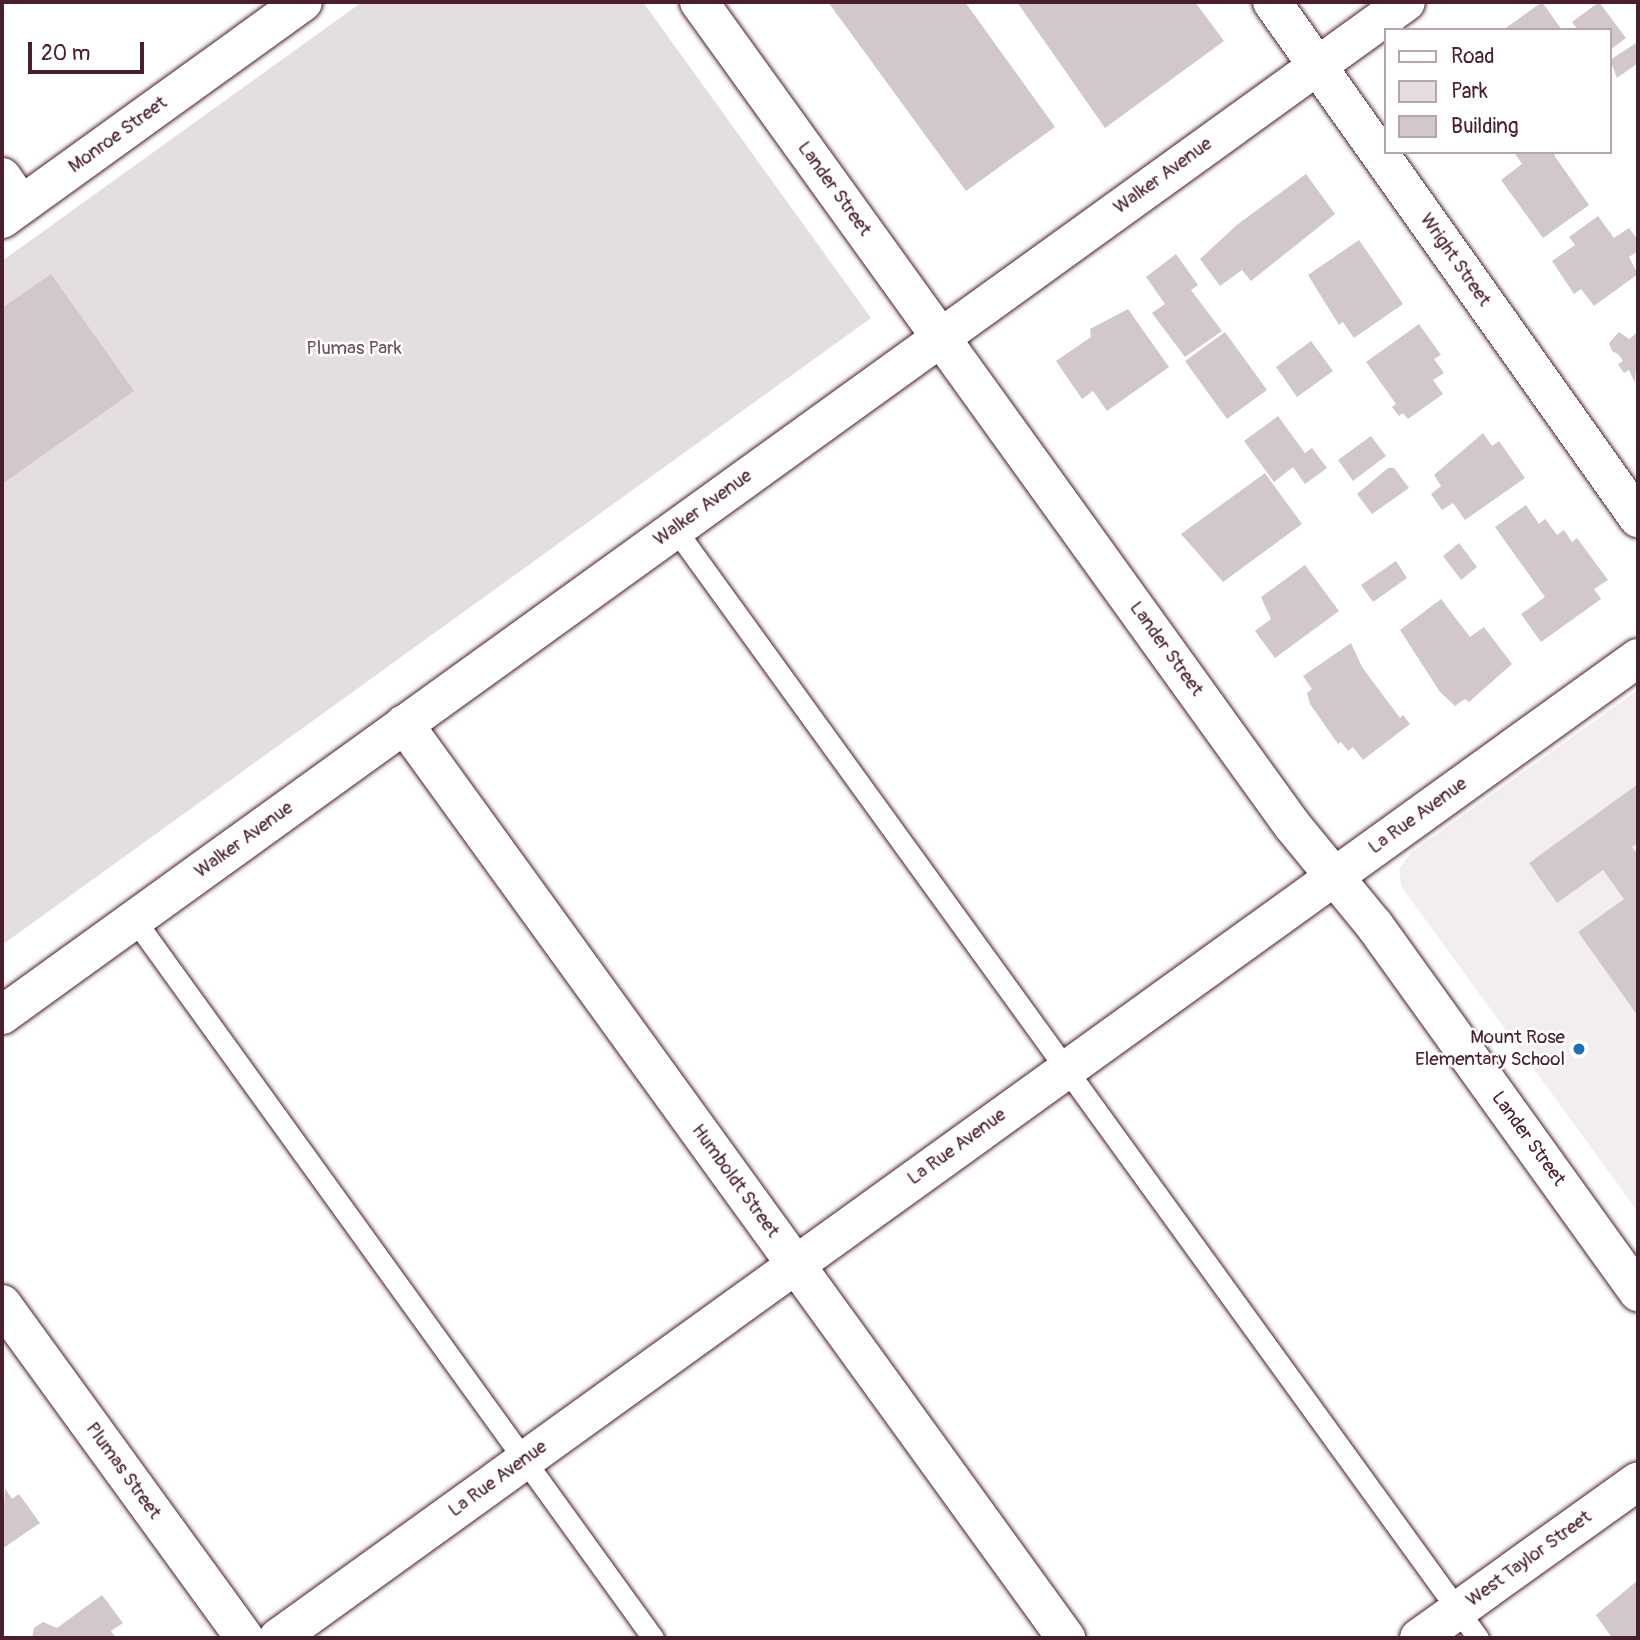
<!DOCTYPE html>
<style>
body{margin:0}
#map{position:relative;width:1640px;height:1640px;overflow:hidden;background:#fff;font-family:Pangolin,sans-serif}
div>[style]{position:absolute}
.built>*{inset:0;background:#f2eeef}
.green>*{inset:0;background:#e5dee0}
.building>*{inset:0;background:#d2c7cb}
.roads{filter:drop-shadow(0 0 2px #4a1f2b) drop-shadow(0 0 2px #4a1f2b)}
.lane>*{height:21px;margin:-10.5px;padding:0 10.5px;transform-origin:10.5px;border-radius:10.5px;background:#fff}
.street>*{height:38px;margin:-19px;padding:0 19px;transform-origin:19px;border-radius:19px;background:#fff}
.secondary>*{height:38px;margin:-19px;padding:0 19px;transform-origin:19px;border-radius:19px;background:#fff}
.dots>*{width:19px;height:19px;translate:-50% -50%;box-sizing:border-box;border:4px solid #fff;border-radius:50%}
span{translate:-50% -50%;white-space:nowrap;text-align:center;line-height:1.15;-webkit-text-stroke:5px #fff;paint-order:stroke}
.street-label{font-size:19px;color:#4a1f2b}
.park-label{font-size:19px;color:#714f58}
.poi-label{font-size:19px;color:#4a1f2b}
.right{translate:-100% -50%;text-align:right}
.frame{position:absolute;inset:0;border:4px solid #4a1f2b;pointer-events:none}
.legend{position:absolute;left:1384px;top:28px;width:228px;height:126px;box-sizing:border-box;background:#fff;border:2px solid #b7a5aa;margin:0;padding:9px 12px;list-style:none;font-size:21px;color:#4a1f2b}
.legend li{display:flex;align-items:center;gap:14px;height:35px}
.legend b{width:35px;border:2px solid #b7a5aa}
.scale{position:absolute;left:28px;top:42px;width:116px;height:32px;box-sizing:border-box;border:4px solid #4a1f2b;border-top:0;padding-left:9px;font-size:21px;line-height:24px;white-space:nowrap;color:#4a1f2b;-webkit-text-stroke:5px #fff;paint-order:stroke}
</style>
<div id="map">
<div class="built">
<div style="clip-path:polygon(1638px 690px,1638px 1212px,1401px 886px,1399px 869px,1412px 852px)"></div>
</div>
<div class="green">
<div style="clip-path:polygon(362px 2px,643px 2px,871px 318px,2px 945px,2px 261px)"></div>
</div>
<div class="building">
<div style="clip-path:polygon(828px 2px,965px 2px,1055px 127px,966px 191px)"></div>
<div style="clip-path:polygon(1017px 2px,1195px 2px,1224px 41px,1105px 128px)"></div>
<div style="clip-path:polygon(1542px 2px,1562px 30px,1503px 30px)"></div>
<div style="clip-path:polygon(1599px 2px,1626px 38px,1610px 50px,1610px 30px,1578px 30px,1572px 22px)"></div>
<div style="clip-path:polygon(1636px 43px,1638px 63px,1617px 78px,1610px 60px)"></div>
<div style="clip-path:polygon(1514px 152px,1558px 152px,1554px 155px,1589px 205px,1543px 238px,1501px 180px,1522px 164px)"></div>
<div style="clip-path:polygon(1306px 174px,1335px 214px,1251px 281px,1242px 270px,1220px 286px,1200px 259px,1238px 224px)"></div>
<div style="clip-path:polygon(1598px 216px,1614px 238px,1629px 228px,1638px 240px,1638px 251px,1629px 257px,1638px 274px,1594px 306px,1581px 289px,1574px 294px,1552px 261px,1575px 245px,1569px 237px)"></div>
<div style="clip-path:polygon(1359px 240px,1403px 304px,1354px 338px,1343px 322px,1339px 325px,1308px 275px)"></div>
<div style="clip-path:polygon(1176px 254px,1198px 285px,1191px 290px,1222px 331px,1185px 357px,1152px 313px,1165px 304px,1146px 277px)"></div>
<div style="clip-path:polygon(51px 274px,134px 391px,2px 484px,2px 308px)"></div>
<div style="clip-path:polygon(1128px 309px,1169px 367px,1107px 411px,1093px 391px,1082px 399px,1056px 361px,1091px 337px,1090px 329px)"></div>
<div style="clip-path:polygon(1419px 324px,1441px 355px,1434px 359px,1444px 373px,1433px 380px,1443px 394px,1408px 419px,1403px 413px,1399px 416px,1392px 407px,1396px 404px,1366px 362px)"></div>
<div style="clip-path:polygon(1225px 332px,1267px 390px,1227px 419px,1185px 361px)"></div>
<div style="clip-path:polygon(1619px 332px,1629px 339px,1638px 332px,1635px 383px,1629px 370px,1624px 373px,1618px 364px,1623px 361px,1618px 354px,1612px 351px,1609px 343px)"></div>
<div style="clip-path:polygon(1311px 341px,1333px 371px,1297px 397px,1276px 367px)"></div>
<div style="clip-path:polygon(1278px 416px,1305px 453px,1312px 448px,1327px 468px,1305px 484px,1293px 467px,1274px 482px,1244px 441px)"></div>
<div style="clip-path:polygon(1483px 433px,1492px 446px,1499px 441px,1525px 478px,1465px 520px,1453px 503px,1442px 510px,1431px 494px,1441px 486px,1434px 475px)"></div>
<div style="clip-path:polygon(1371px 436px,1386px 456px,1353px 481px,1338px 460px)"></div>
<div style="clip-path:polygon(1388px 468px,1394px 468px,1409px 488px,1372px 514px,1357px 494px)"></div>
<div style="clip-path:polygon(1265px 473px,1302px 524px,1223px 582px,1181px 534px)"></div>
<div style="clip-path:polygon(1526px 505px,1539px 524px,1545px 519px,1557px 535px,1564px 530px,1572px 542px,1577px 538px,1608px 580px,1594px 589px,1601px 599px,1541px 642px,1521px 614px,1545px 597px,1495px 527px)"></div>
<div style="clip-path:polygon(1459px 543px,1477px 567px,1461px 580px,1443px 556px)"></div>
<div style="clip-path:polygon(1396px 561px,1407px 578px,1373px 602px,1361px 585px)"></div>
<div style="clip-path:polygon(1305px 565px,1339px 611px,1275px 658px,1255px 631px,1271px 619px,1261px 597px)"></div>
<div style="clip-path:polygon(1441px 599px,1470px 637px,1484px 627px,1512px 664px,1469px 702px,1465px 699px,1455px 706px,1440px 692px,1400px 630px)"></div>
<div style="clip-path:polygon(1351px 643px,1362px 667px,1400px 718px,1403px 715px,1410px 724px,1363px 760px,1353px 747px,1348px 751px,1341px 742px,1338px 744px,1310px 704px,1307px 693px,1312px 689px,1303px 676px)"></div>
<div style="clip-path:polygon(1638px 784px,1638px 843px,1632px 847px,1638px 855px,1638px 1016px,1578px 932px,1624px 899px,1603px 870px,1557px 903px,1529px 863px)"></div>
<div style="clip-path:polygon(5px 1488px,12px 1499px,19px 1494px,40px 1523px,2px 1549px)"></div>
<div style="clip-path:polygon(1638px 1580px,1638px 1638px,1612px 1638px,1596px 1615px)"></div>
<div style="clip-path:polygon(102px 1595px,123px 1623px,111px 1631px,116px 1638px,32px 1638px,34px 1628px,43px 1622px,57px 1628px)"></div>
</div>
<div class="roads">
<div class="lane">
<div style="left:675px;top:529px;width:1369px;rotate:54.09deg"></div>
<div style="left:134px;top:919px;width:887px;rotate:54.18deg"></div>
</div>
<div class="street">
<div style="left:699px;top:2px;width:1014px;rotate:54.23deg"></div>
<div style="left:1292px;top:825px;width:131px;rotate:50.6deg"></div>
<div style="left:1375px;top:926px;width:451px;rotate:54.3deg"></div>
<div style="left:1272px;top:2px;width:633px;rotate:54.65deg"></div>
<div style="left:2px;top:177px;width:33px;rotate:55deg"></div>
<div style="left:404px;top:724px;width:1129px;rotate:54.08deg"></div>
<div style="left:2px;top:1015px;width:1731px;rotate:-35.81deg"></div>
<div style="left:278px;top:1638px;width:1676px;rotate:-35.78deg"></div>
<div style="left:1419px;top:1638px;width:269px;rotate:-35.6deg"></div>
</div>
<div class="secondary">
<div style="left:2px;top:219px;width:371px;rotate:-35.8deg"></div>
<div style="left:2px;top:1304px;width:413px;rotate:54deg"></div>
</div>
</div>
<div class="dots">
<div style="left:1579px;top:1049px;background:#1f6fb2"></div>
</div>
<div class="street-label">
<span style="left:118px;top:135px;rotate:-36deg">Monroe Street</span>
<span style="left:1163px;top:176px;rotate:-36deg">Walker Avenue</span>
<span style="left:834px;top:189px;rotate:54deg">Lander Street</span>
<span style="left:1455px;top:260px;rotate:55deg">Wright Street</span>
<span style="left:703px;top:508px;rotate:-36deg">Walker Avenue</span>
<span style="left:1166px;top:649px;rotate:54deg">Lander Street</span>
<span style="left:1418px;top:816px;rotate:-36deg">La Rue Avenue</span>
<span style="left:244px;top:840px;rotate:-36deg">Walker Avenue</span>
<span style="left:1528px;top:1139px;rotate:54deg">Lander Street</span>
<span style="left:957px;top:1147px;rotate:-36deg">La Rue Avenue</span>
<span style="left:735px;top:1181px;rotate:54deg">Humboldt Street</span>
<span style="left:123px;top:1471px;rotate:54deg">Plumas Street</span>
<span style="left:498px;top:1479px;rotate:-36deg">La Rue Avenue</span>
<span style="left:1529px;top:1559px;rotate:-36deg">West Taylor Street</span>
</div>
<div class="park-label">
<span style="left:354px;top:349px">Plumas Park</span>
</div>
<div class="poi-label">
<span class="right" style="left:1565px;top:1049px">Mount Rose<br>Elementary School</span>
</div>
<div class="frame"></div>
<ul class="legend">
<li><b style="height:9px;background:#fff"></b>Road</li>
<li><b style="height:19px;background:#e5dee0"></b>Park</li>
<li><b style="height:19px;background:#d2c7cb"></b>Building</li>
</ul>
<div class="scale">20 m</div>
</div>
